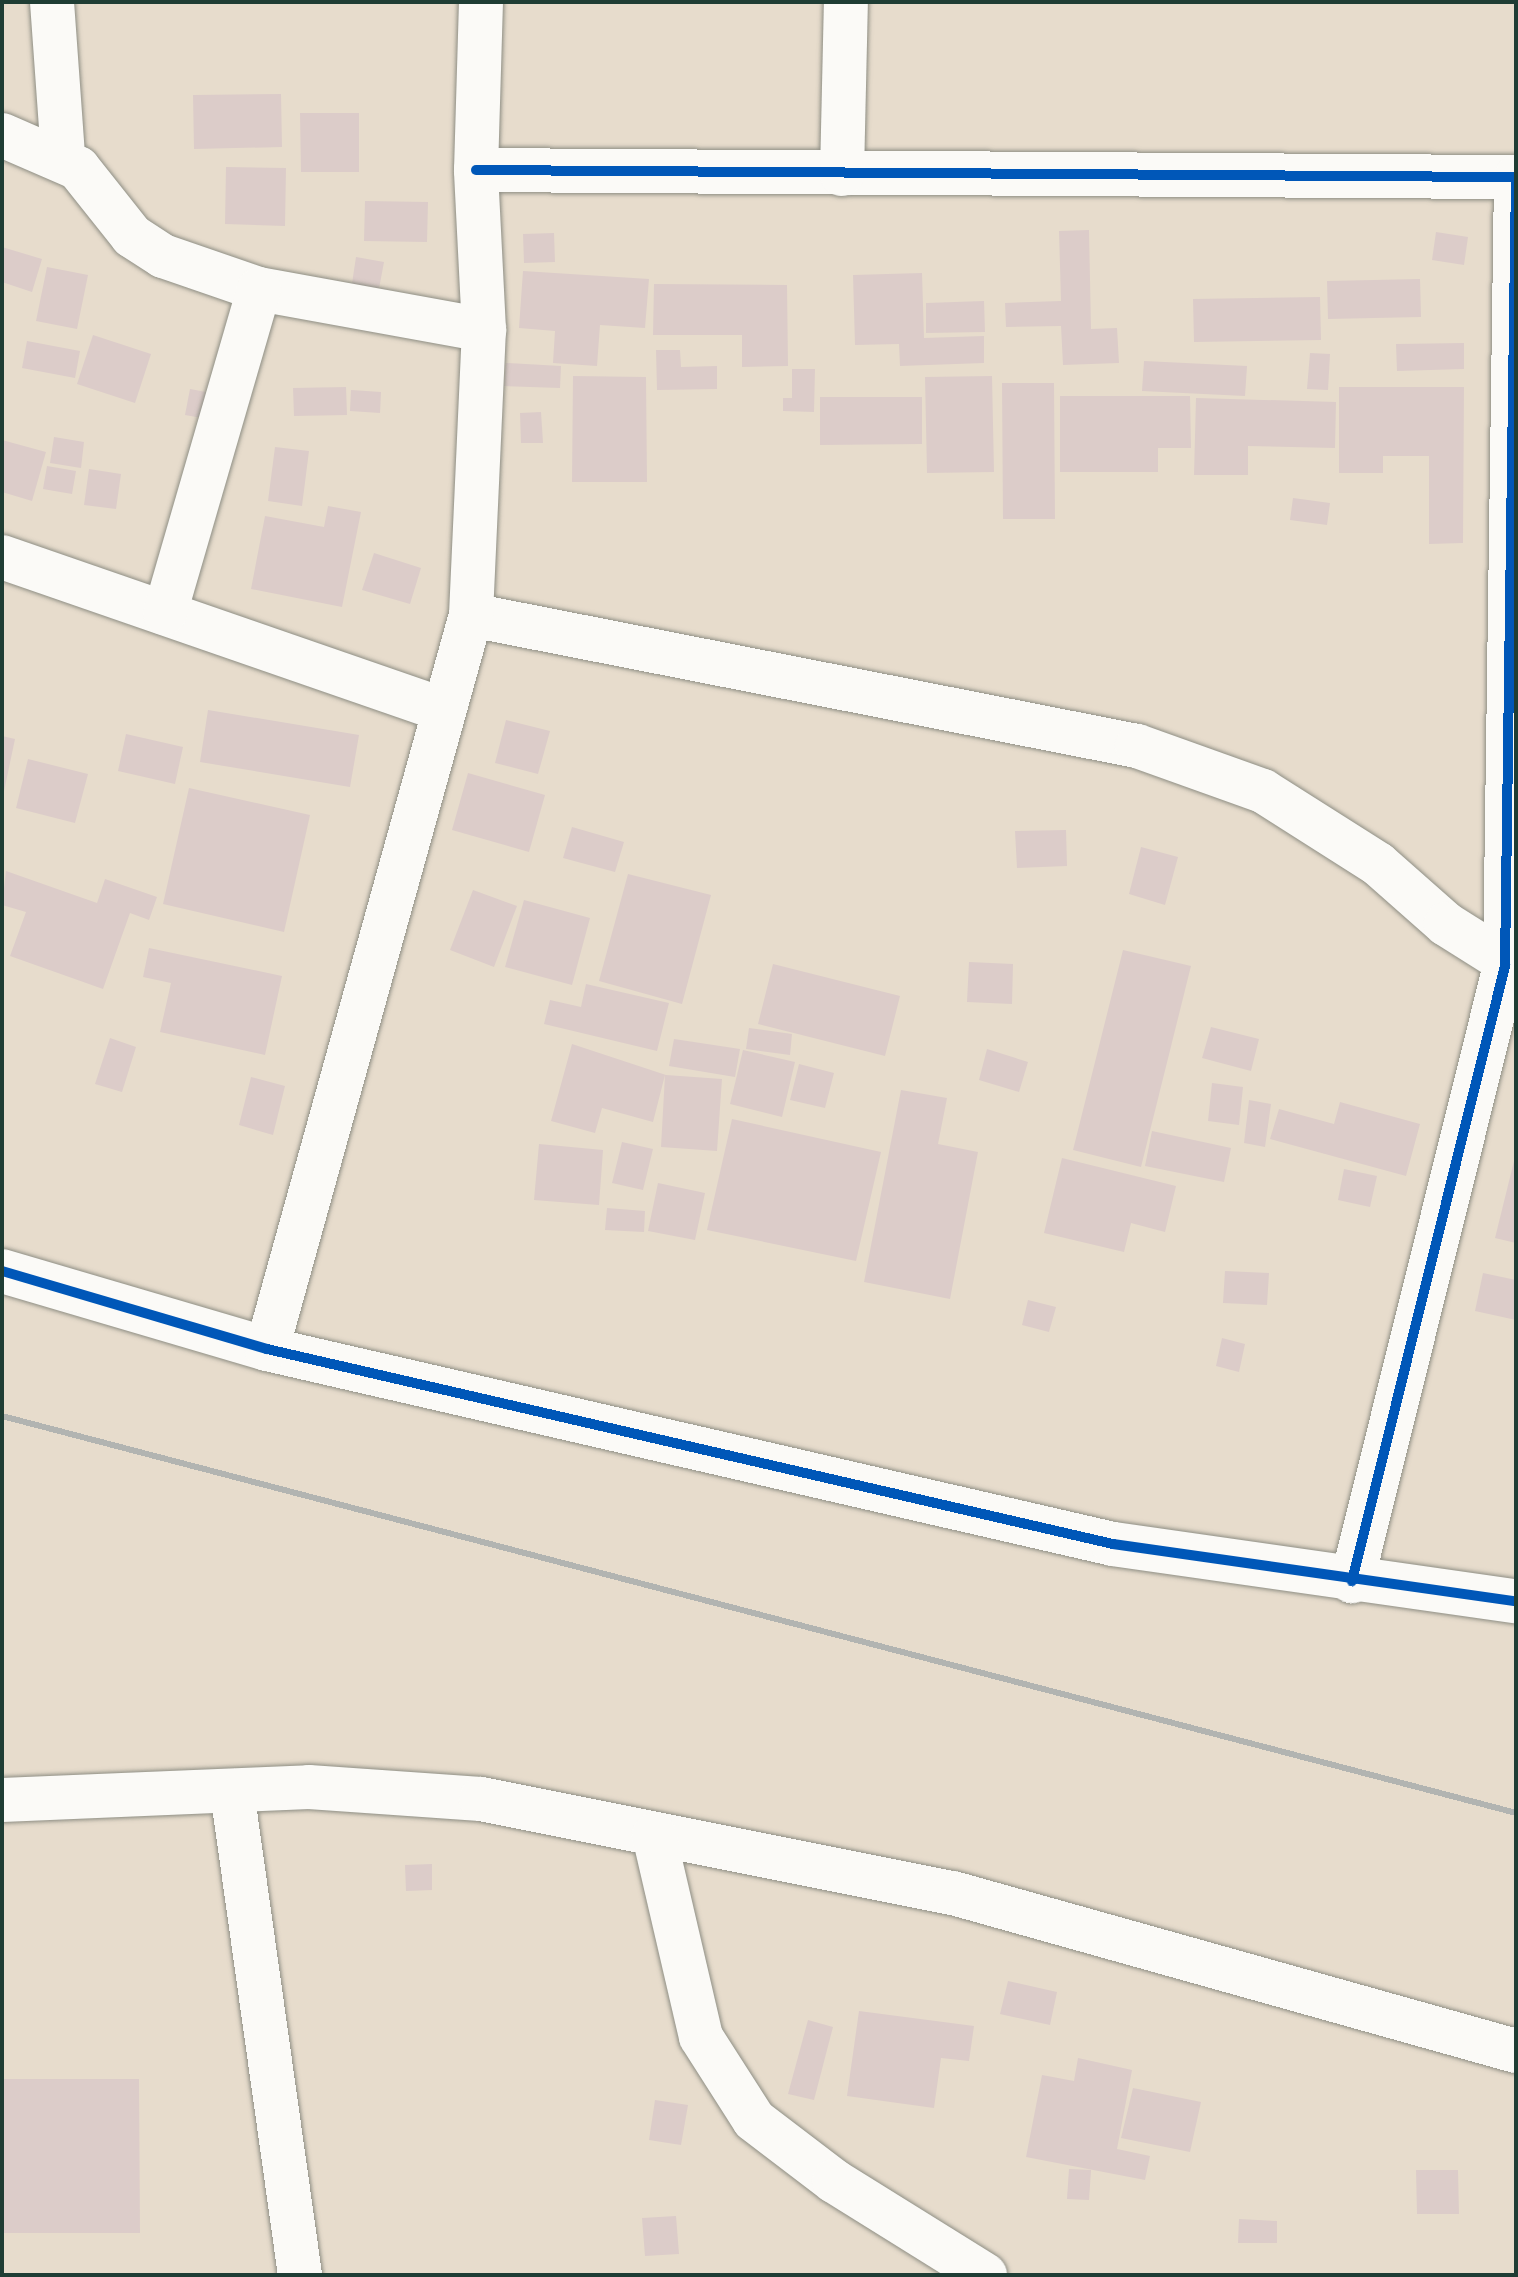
<!DOCTYPE html>
<style>
body{margin:0}
#map{position:relative;width:1518px;height:2277px;overflow:hidden;background:#e7dccc;font-family:Kalam,sans-serif}
div>[style]{position:absolute}
.building>*{inset:0;background:#dcccc9}
.roads{filter:drop-shadow(0 0 2px #8e8e84) drop-shadow(0 0 2px #8e8e84)}
.minor>*{height:44px;margin:-22px;padding:0 22px;transform-origin:22px;border-radius:22px;background:#fbfaf7}
.rail>*{height:6px;margin:-3px;padding:0 3px;transform-origin:3px;border-radius:3px;background:#b2b4b1}
.cycleway>*{height:10px;margin:-5px;padding:0 5px;transform-origin:5px;border-radius:5px;background:#0057b8}
span{translate:-50% -50%;white-space:nowrap;text-align:center;line-height:1.15;-webkit-text-stroke:8px #f6f6f2;paint-order:stroke}
.frame{position:absolute;inset:0;border:4px solid #1f3d34;pointer-events:none}
</style>
<div id="map">
<div class="building">
<div style="clip-path:polygon(281px 94px,282px 147px,194px 149px,193px 95px)"></div>
<div style="clip-path:polygon(300px 113px,359px 113px,359px 172px,301px 172px)"></div>
<div style="clip-path:polygon(226px 167px,286px 168px,285px 226px,225px 224px)"></div>
<div style="clip-path:polygon(365px 201px,428px 202px,427px 242px,364px 241px)"></div>
<div style="clip-path:polygon(1089px 230px,1091px 329px,1117px 328px,1119px 363px,1063px 365px,1061px 326px,1006px 327px,1005px 303px,1061px 301px,1059px 231px)"></div>
<div style="clip-path:polygon(1436px 232px,1468px 237px,1464px 265px,1432px 260px)"></div>
<div style="clip-path:polygon(554px 233px,555px 262px,524px 263px,523px 234px)"></div>
<div style="clip-path:polygon(2px 247px,42px 259px,32px 292px,2px 282px)"></div>
<div style="clip-path:polygon(356px 257px,384px 262px,378px 294px,351px 290px)"></div>
<div style="clip-path:polygon(47px 267px,88px 275px,77px 329px,36px 321px)"></div>
<div style="clip-path:polygon(523px 271px,649px 279px,645px 328px,600px 325px,597px 366px,553px 363px,555px 331px,519px 328px)"></div>
<div style="clip-path:polygon(922px 273px,924px 338px,984px 336px,984px 363px,900px 366px,899px 344px,855px 345px,853px 275px)"></div>
<div style="clip-path:polygon(1420px 279px,1421px 317px,1328px 319px,1327px 281px)"></div>
<div style="clip-path:polygon(654px 284px,787px 285px,788px 366px,742px 367px,742px 335px,653px 335px)"></div>
<div style="clip-path:polygon(1320px 297px,1321px 340px,1194px 342px,1193px 299px)"></div>
<div style="clip-path:polygon(984px 301px,985px 332px,926px 333px,926px 303px)"></div>
<div style="clip-path:polygon(93px 335px,151px 354px,135px 403px,77px 384px)"></div>
<div style="clip-path:polygon(27px 341px,80px 351px,75px 378px,22px 368px)"></div>
<div style="clip-path:polygon(1464px 343px,1464px 369px,1397px 371px,1396px 344px)"></div>
<div style="clip-path:polygon(656px 350px,680px 350px,681px 367px,717px 366px,717px 389px,657px 390px)"></div>
<div style="clip-path:polygon(1310px 353px,1330px 354px,1328px 390px,1307px 389px)"></div>
<div style="clip-path:polygon(1144px 361px,1247px 366px,1245px 396px,1142px 391px)"></div>
<div style="clip-path:polygon(506px 363px,561px 366px,560px 388px,504px 386px)"></div>
<div style="clip-path:polygon(792px 369px,815px 369px,814px 412px,783px 411px,783px 398px,792px 398px)"></div>
<div style="clip-path:polygon(573px 376px,646px 377px,647px 482px,572px 482px)"></div>
<div style="clip-path:polygon(992px 376px,994px 472px,927px 473px,925px 377px)"></div>
<div style="clip-path:polygon(1002px 383px,1054px 383px,1055px 519px,1003px 519px)"></div>
<div style="clip-path:polygon(346px 387px,347px 415px,294px 416px,293px 388px)"></div>
<div style="clip-path:polygon(1339px 387px,1464px 387px,1463px 543px,1429px 544px,1429px 456px,1383px 456px,1383px 473px,1339px 473px)"></div>
<div style="clip-path:polygon(190px 389px,217px 394px,213px 420px,185px 415px)"></div>
<div style="clip-path:polygon(351px 390px,381px 392px,380px 413px,350px 411px)"></div>
<div style="clip-path:polygon(1060px 396px,1190px 396px,1191px 448px,1158px 448px,1158px 472px,1060px 472px)"></div>
<div style="clip-path:polygon(820px 397px,922px 397px,922px 444px,820px 445px)"></div>
<div style="clip-path:polygon(1196px 398px,1336px 402px,1335px 448px,1248px 446px,1248px 475px,1194px 475px)"></div>
<div style="clip-path:polygon(541px 412px,543px 443px,521px 443px,520px 413px)"></div>
<div style="clip-path:polygon(54px 437px,84px 442px,81px 468px,50px 463px)"></div>
<div style="clip-path:polygon(2px 440px,46px 452px,32px 501px,2px 492px)"></div>
<div style="clip-path:polygon(275px 447px,309px 451px,302px 506px,268px 501px)"></div>
<div style="clip-path:polygon(47px 466px,76px 471px,72px 494px,43px 489px)"></div>
<div style="clip-path:polygon(89px 469px,121px 474px,116px 509px,84px 505px)"></div>
<div style="clip-path:polygon(1293px 498px,1330px 503px,1327px 525px,1290px 520px)"></div>
<div style="clip-path:polygon(328px 506px,361px 512px,342px 607px,251px 589px,265px 516px,324px 527px)"></div>
<div style="clip-path:polygon(374px 553px,421px 568px,410px 604px,362px 590px)"></div>
<div style="clip-path:polygon(208px 710px,359px 735px,350px 787px,200px 762px)"></div>
<div style="clip-path:polygon(506px 720px,550px 731px,538px 774px,495px 763px)"></div>
<div style="clip-path:polygon(126px 734px,183px 747px,175px 784px,118px 771px)"></div>
<div style="clip-path:polygon(2px 736px,15px 739px,3px 796px,2px 796px)"></div>
<div style="clip-path:polygon(28px 759px,88px 774px,75px 823px,16px 808px)"></div>
<div style="clip-path:polygon(468px 773px,545px 795px,529px 852px,452px 830px)"></div>
<div style="clip-path:polygon(189px 788px,310px 815px,284px 932px,163px 904px)"></div>
<div style="clip-path:polygon(572px 827px,624px 842px,615px 872px,563px 858px)"></div>
<div style="clip-path:polygon(1066px 830px,1067px 866px,1017px 868px,1015px 831px)"></div>
<div style="clip-path:polygon(1141px 847px,1178px 857px,1165px 905px,1129px 894px)"></div>
<div style="clip-path:polygon(6px 871px,97px 903px,105px 879px,157px 897px,149px 920px,130px 913px,103px 989px,10px 956px,26px 912px,2px 905px)"></div>
<div style="clip-path:polygon(628px 874px,711px 895px,682px 1004px,599px 981px)"></div>
<div style="clip-path:polygon(473px 890px,517px 906px,494px 967px,450px 950px)"></div>
<div style="clip-path:polygon(524px 900px,590px 918px,572px 985px,505px 967px)"></div>
<div style="clip-path:polygon(149px 948px,282px 976px,265px 1055px,160px 1032px,171px 983px,143px 977px)"></div>
<div style="clip-path:polygon(1123px 950px,1191px 966px,1141px 1167px,1073px 1150px)"></div>
<div style="clip-path:polygon(969px 962px,1013px 964px,1012px 1004px,967px 1002px)"></div>
<div style="clip-path:polygon(773px 964px,900px 996px,885px 1056px,758px 1024px)"></div>
<div style="clip-path:polygon(586px 984px,669px 1003px,657px 1051px,544px 1024px,550px 1000px,581px 1007px)"></div>
<div style="clip-path:polygon(1211px 1027px,1259px 1039px,1251px 1071px,1202px 1058px)"></div>
<div style="clip-path:polygon(749px 1028px,792px 1034px,790px 1055px,746px 1049px)"></div>
<div style="clip-path:polygon(110px 1038px,136px 1047px,122px 1092px,95px 1084px)"></div>
<div style="clip-path:polygon(674px 1039px,740px 1049px,735px 1077px,669px 1066px)"></div>
<div style="clip-path:polygon(572px 1044px,666px 1075px,722px 1079px,717px 1151px,661px 1147px,665px 1075px,653px 1122px,602px 1108px,595px 1133px,551px 1121px)"></div>
<div style="clip-path:polygon(987px 1049px,1028px 1062px,1019px 1092px,979px 1080px)"></div>
<div style="clip-path:polygon(743px 1050px,795px 1062px,782px 1117px,730px 1104px)"></div>
<div style="clip-path:polygon(799px 1064px,834px 1073px,825px 1108px,790px 1100px)"></div>
<div style="clip-path:polygon(251px 1077px,285px 1086px,273px 1135px,239px 1125px)"></div>
<div style="clip-path:polygon(1212px 1083px,1243px 1087px,1239px 1125px,1208px 1121px)"></div>
<div style="clip-path:polygon(901px 1090px,947px 1098px,938px 1144px,978px 1152px,950px 1299px,864px 1282px)"></div>
<div style="clip-path:polygon(1249px 1100px,1271px 1104px,1265px 1147px,1244px 1143px)"></div>
<div style="clip-path:polygon(1340px 1102px,1420px 1124px,1406px 1176px,1270px 1139px,1279px 1109px,1334px 1124px)"></div>
<div style="clip-path:polygon(732px 1119px,881px 1152px,856px 1261px,707px 1230px)"></div>
<div style="clip-path:polygon(1152px 1131px,1231px 1148px,1224px 1182px,1145px 1166px)"></div>
<div style="clip-path:polygon(622px 1142px,653px 1149px,643px 1190px,612px 1183px)"></div>
<div style="clip-path:polygon(539px 1144px,603px 1150px,599px 1205px,534px 1200px)"></div>
<div style="clip-path:polygon(1515px 1157px,1516px 1157px,1516px 1243px,1495px 1238px)"></div>
<div style="clip-path:polygon(1062px 1158px,1176px 1186px,1165px 1232px,1131px 1223px,1124px 1252px,1044px 1233px)"></div>
<div style="clip-path:polygon(1344px 1169px,1377px 1176px,1370px 1207px,1338px 1200px)"></div>
<div style="clip-path:polygon(658px 1183px,705px 1193px,695px 1240px,648px 1231px)"></div>
<div style="clip-path:polygon(607px 1208px,645px 1211px,644px 1232px,605px 1230px)"></div>
<div style="clip-path:polygon(1225px 1271px,1269px 1273px,1267px 1305px,1223px 1303px)"></div>
<div style="clip-path:polygon(1483px 1273px,1516px 1280px,1516px 1320px,1475px 1311px)"></div>
<div style="clip-path:polygon(1028px 1300px,1056px 1307px,1049px 1332px,1022px 1325px)"></div>
<div style="clip-path:polygon(1222px 1338px,1245px 1344px,1239px 1372px,1216px 1366px)"></div>
<div style="clip-path:polygon(432px 1864px,432px 1890px,406px 1891px,405px 1865px)"></div>
<div style="clip-path:polygon(1008px 1981px,1057px 1992px,1050px 2025px,1000px 2014px)"></div>
<div style="clip-path:polygon(859px 2011px,974px 2026px,969px 2061px,941px 2058px,934px 2108px,847px 2096px)"></div>
<div style="clip-path:polygon(808px 2020px,833px 2027px,814px 2100px,788px 2094px)"></div>
<div style="clip-path:polygon(1078px 2058px,1132px 2070px,1117px 2149px,1150px 2156px,1145px 2180px,1026px 2157px,1042px 2075px,1074px 2081px)"></div>
<div style="clip-path:polygon(2px 2079px,139px 2079px,140px 2233px,2px 2233px)"></div>
<div style="clip-path:polygon(1133px 2088px,1201px 2102px,1190px 2152px,1121px 2138px)"></div>
<div style="clip-path:polygon(655px 2100px,688px 2105px,681px 2145px,649px 2140px)"></div>
<div style="clip-path:polygon(1069px 2169px,1091px 2170px,1089px 2200px,1067px 2199px)"></div>
<div style="clip-path:polygon(1416px 2170px,1458px 2170px,1459px 2214px,1417px 2214px)"></div>
<div style="clip-path:polygon(676px 2216px,679px 2254px,645px 2256px,642px 2218px)"></div>
<div style="clip-path:polygon(1239px 2219px,1277px 2221px,1277px 2243px,1238px 2243px)"></div>
</div>
<div class="roads">
<div class="minor">
<div style="left:52px;top:2px;width:155px;rotate:85.9deg"></div>
<div style="left:2px;top:135px;width:83px;rotate:23.5deg"></div>
<div style="left:78px;top:168px;width:87px;rotate:51.5deg"></div>
<div style="left:132px;top:236px;width:37px;rotate:33deg"></div>
<div style="left:163px;top:256px;width:102px;rotate:19deg"></div>
<div style="left:259px;top:289px;width:229px;rotate:10.3deg"></div>
<div style="left:476px;top:170px;width:1040px;rotate:0.39deg"></div>
<div style="left:1516px;top:177px;width:789px;rotate:90.8deg"></div>
<div style="left:1505px;top:966px;width:634px;rotate:103.97deg"></div>
<div style="left:842px;top:174px;width:172px;rotate:-88.7deg"></div>
<div style="left:2px;top:557px;width:465px;rotate:19.1deg"></div>
<div style="left:165px;top:613px;width:337px;rotate:-73.8deg"></div>
<div style="left:471px;top:615px;width:679px;rotate:11.13deg"></div>
<div style="left:1137px;top:746px;width:134px;rotate:19.7deg"></div>
<div style="left:1263px;top:791px;width:136px;rotate:32.4deg"></div>
<div style="left:1378px;top:864px;width:91px;rotate:41.4deg"></div>
<div style="left:1446px;top:924px;width:83px;rotate:32.2deg"></div>
<div style="left:2px;top:1271px;width:276px;rotate:16.4deg"></div>
<div style="left:267px;top:1349px;width:868px;rotate:12.98deg"></div>
<div style="left:1113px;top:1544px;width:407px;rotate:8.1deg"></div>
<div style="left:267px;top:1349px;width:762px;rotate:-74.47deg"></div>
<div style="left:471px;top:615px;width:285px;rotate:-87.4deg"></div>
<div style="left:484px;top:330px;width:160px;rotate:-92.9deg"></div>
<div style="left:476px;top:170px;width:168px;rotate:-88.3deg"></div>
<div style="left:232px;top:1791px;width:489px;rotate:82deg"></div>
<div style="left:2px;top:1800px;width:307px;rotate:-2.4deg"></div>
<div style="left:309px;top:1787px;width:172px;rotate:4deg"></div>
<div style="left:481px;top:1799px;width:481px;rotate:11.3deg"></div>
<div style="left:953px;top:1893px;width:585px;rotate:15.68deg"></div>
<div style="left:654px;top:1835px;width:207px;rotate:76.9deg"></div>
<div style="left:701px;top:2037px;width:98px;rotate:57.4deg"></div>
<div style="left:754px;top:2120px;width:101px;rotate:37.3deg"></div>
<div style="left:834px;top:2181px;width:178px;rotate:31.9deg"></div>
</div>
</div>
<div class="rail">
<div style="left:2px;top:1416px;width:1565px;rotate:14.69deg"></div>
</div>
<div class="cycleway">
<div style="left:476px;top:170px;width:1040px;rotate:0.39deg"></div>
<div style="left:1516px;top:177px;width:789px;rotate:90.8deg"></div>
<div style="left:1505px;top:966px;width:634px;rotate:103.97deg"></div>
<div style="left:2px;top:1271px;width:276px;rotate:16.4deg"></div>
<div style="left:267px;top:1349px;width:868px;rotate:12.98deg"></div>
<div style="left:1113px;top:1544px;width:407px;rotate:8.1deg"></div>
</div>
<div class="frame"></div>
</div>
